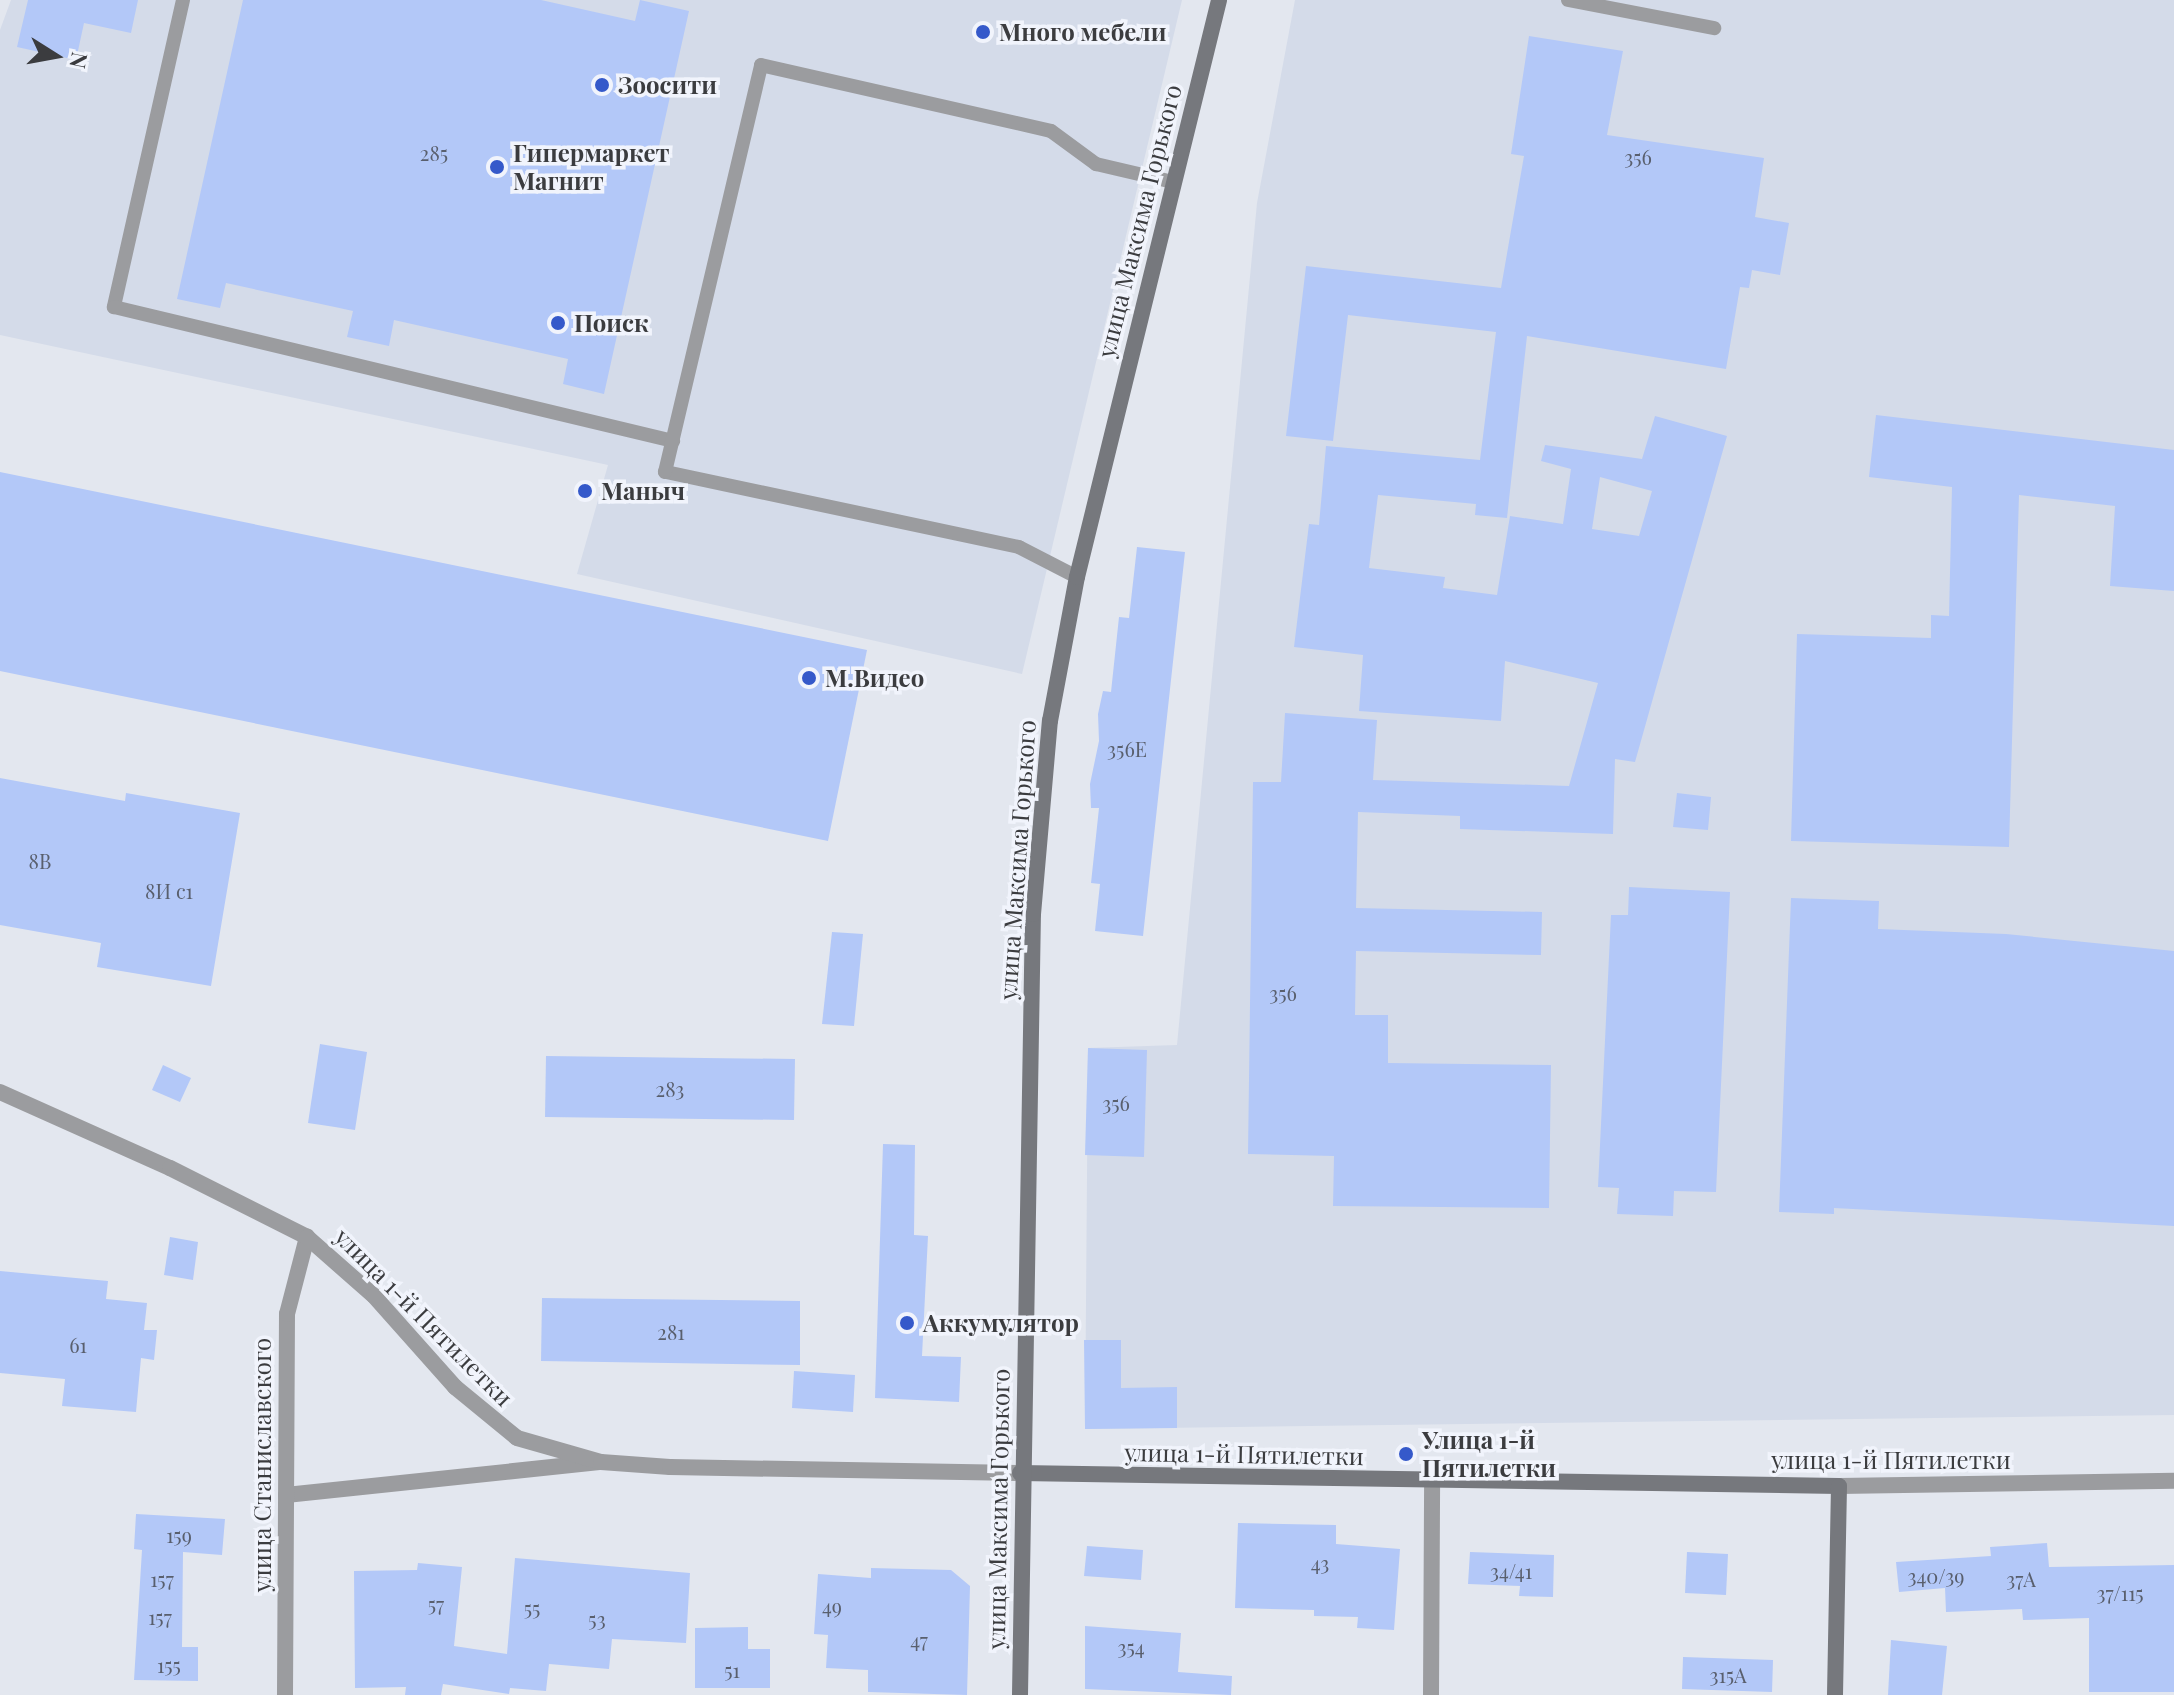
<!DOCTYPE html>
<meta charset="utf-8">
<style>
body{margin:0}
#map{position:relative;width:2174px;height:1695px;overflow:hidden;background:#e3e7ef;font-family:"Playfair Display",serif}
div>[style]{position:absolute}
.built>*{inset:0;background:#d4dbe9}
.building>*{inset:0;background:#b3c8f8}
.service>*{height:14px;margin:-7px;padding:0 7px;transform-origin:7px;border-radius:7px;background:#9b9c9f}
.minor>*{height:16px;margin:-8px;padding:0 8px;transform-origin:8px;border-radius:8px;background:#9b9c9f}
.tertiary>*{height:16px;margin:-8px;padding:0 8px;transform-origin:8px;border-radius:8px;background:#9b9c9f}
.secondary>*{height:16px;margin:-8px;padding:0 8px;transform-origin:8px;border-radius:8px;background:#76787d}
.dots>*{width:22px;height:22px;translate:-50% -50%;box-sizing:border-box;border:4px solid #f1f4fc;border-radius:50%}
span{translate:-50% -50%;white-space:nowrap;text-align:center;line-height:1.15;-webkit-text-stroke:7px #f1f4fc;paint-order:stroke}
.number-label{font-size:20px;color:#595f6d}
.number-label span{-webkit-text-stroke-width:0}
.poi-label{font-size:24px;color:#3b3c3f;font-weight:700}
.left{translate:0 -50%;text-align:left}
.street-label{font-size:24px;color:#3b3c3f}
.north{position:absolute;left:16px;top:16px;width:80px;height:80px;-webkit-text-stroke:6px #f1f4fc;paint-order:stroke;rotate:101deg;font-size:22px;font-weight:700;line-height:32px;text-align:center;color:#3b3c3f}
.north::after{content:'';display:block;margin:auto;width:28px;height:36px;background:#3b3c3f;clip-path:polygon(50% 0,100% 100%,50% 72%,0 100%)}
</style>
<div id="map">
<div class="built">
<div style="clip-path:polygon(11px 0,1182px 0,1022px 674px,577px 574px,608px 465px,0 335px,0 30px)"></div>
<div style="clip-path:polygon(1295px 0,2174px 0,2174px 1415px,1085px 1429px,1088px 1048px,1177px 1045px,1257px 203px)"></div>
</div>
<div class="building">
<div style="clip-path:polygon(28px 0,138px 0,131px 33px,84px 23px,76px 60px,17px 47px)"></div>
<div style="clip-path:polygon(243px 0,541px 0,635px 21px,640px 0,689px 11px,604px 394px,563px 384px,568px 359px,394px 320px,389px 346px,347px 337px,353px 311px,226px 283px,220px 308px,177px 299px)"></div>
<div style="clip-path:polygon(evenodd,1529px 36px,1623px 51px,1607px 135px,1764px 158px,1755px 217px,1789px 223px,1780px 275px,1752px 270px,1749px 288px,1740px 287px,1726px 369px,1527px 336px,1507px 518px,1475px 515px,1476px 504px,1378px 495px,1369px 568px,1445px 577px,1443px 588px,1497px 595px,1510px 516px,1563px 524px,1571px 469px,1541px 461px,1545px 445px,1642px 459px,1655px 416px,1727px 436px,1635px 762px,1615px 759px,1613px 834px,1460px 829px,1460px 816px,1358px 812px,1356px 908px,1542px 912px,1541px 955px,1356px 951px,1355px 1015px,1388px 1015px,1388px 1063px,1551px 1065px,1549px 1208px,1333px 1206px,1334px 1156px,1248px 1154px,1253px 782px,1281px 782px,1285px 713px,1377px 720px,1373px 780px,1569px 786px,1598px 683px,1505px 661px,1501px 721px,1359px 711px,1363px 655px,1294px 647px,1309px 524px,1319px 525px,1326px 446px,1480px 460px,1496px 332px,1348px 315px,1333px 441px,1286px 436px,1306px 266px,1501px 288px,1524px 156px,1511px 154px,1529px 36px,1600px 477px,1652px 491px,1639px 536px,1592px 529px,1600px 477px)"></div>
<div style="clip-path:polygon(1876px 415px,2174px 450px,2174px 591px,2110px 586px,2115px 506px,2019px 495px,2009px 847px,1791px 841px,1797px 634px,1931px 638px,1931px 615px,1949px 616px,1952px 487px,1869px 477px)"></div>
<div style="clip-path:polygon(0 472px,867px 650px,828px 841px,0 671px)"></div>
<div style="clip-path:polygon(1137px 547px,1185px 552px,1143px 936px,1095px 931px,1100px 884px,1091px 883px,1099px 808px,1091px 808px,1090px 784px,1099px 741px,1098px 714px,1103px 691px,1111px 692px,1119px 617px,1129px 618px)"></div>
<div style="clip-path:polygon(0 778px,125px 801px,126px 793px,240px 813px,211px 986px,97px 967px,101px 943px,0 925px)"></div>
<div style="clip-path:polygon(1677px 793px,1711px 797px,1708px 830px,1673px 827px)"></div>
<div style="clip-path:polygon(1629px 887px,1730px 892px,1716px 1192px,1674px 1191px,1673px 1216px,1617px 1214px,1619px 1188px,1598px 1187px,1611px 915px,1628px 915px)"></div>
<div style="clip-path:polygon(1791px 898px,1879px 901px,1878px 929px,2006px 934px,2174px 951px,2174px 1226px,1834px 1208px,1834px 1214px,1779px 1212px)"></div>
<div style="clip-path:polygon(832px 932px,863px 934px,854px 1026px,822px 1024px)"></div>
<div style="clip-path:polygon(320px 1044px,367px 1052px,355px 1130px,308px 1123px)"></div>
<div style="clip-path:polygon(1088px 1048px,1147px 1050px,1144px 1157px,1085px 1155px)"></div>
<div style="clip-path:polygon(546px 1056px,795px 1059px,794px 1120px,545px 1117px)"></div>
<div style="clip-path:polygon(163px 1065px,191px 1078px,180px 1102px,152px 1090px)"></div>
<div style="clip-path:polygon(883px 1144px,915px 1145px,914px 1235px,928px 1236px,922px 1356px,961px 1357px,959px 1402px,875px 1398px)"></div>
<div style="clip-path:polygon(170px 1237px,198px 1242px,193px 1280px,164px 1275px)"></div>
<div style="clip-path:polygon(0 1271px,108px 1281px,106px 1299px,147px 1303px,144px 1330px,157px 1330px,154px 1360px,141px 1358px,136px 1412px,62px 1406px,65px 1379px,0 1373px)"></div>
<div style="clip-path:polygon(542px 1298px,800px 1301px,800px 1365px,541px 1361px)"></div>
<div style="clip-path:polygon(1084px 1340px,1121px 1340px,1121px 1388px,1177px 1387px,1177px 1428px,1085px 1429px)"></div>
<div style="clip-path:polygon(794px 1371px,855px 1375px,853px 1412px,792px 1408px)"></div>
<div style="clip-path:polygon(136px 1514px,225px 1519px,222px 1555px,183px 1552px,182px 1647px,198px 1647px,198px 1681px,134px 1680px,142px 1550px,134px 1549px)"></div>
<div style="clip-path:polygon(1238px 1523px,1336px 1525px,1336px 1544px,1400px 1549px,1394px 1630px,1357px 1628px,1358px 1617px,1314px 1616px,1314px 1610px,1235px 1608px)"></div>
<div style="clip-path:polygon(2047px 1543px,2049px 1567px,2174px 1565px,2174px 1692px,2089px 1692px,2089px 1618px,2023px 1620px,2022px 1609px,1946px 1612px,1945px 1588px,1899px 1592px,1896px 1562px,1991px 1556px,1990px 1547px)"></div>
<div style="clip-path:polygon(1087px 1546px,1143px 1550px,1141px 1580px,1084px 1576px)"></div>
<div style="clip-path:polygon(1470px 1552px,1554px 1555px,1553px 1597px,1519px 1596px,1520px 1586px,1468px 1584px)"></div>
<div style="clip-path:polygon(1687px 1552px,1728px 1554px,1726px 1595px,1685px 1593px)"></div>
<div style="clip-path:polygon(515px 1558px,690px 1573px,686px 1643px,612px 1639px,609px 1669px,549px 1664px,546px 1691px,510px 1688px,509px 1694px,443px 1684px,441px 1695px,405px 1695px,406px 1687px,355px 1688px,354px 1571px,417px 1570px,418px 1563px,462px 1567px,454px 1646px,507px 1654px)"></div>
<div style="clip-path:polygon(871px 1568px,951px 1570px,970px 1586px,967px 1695px,868px 1692px,868px 1670px,826px 1668px,828px 1635px,814px 1634px,818px 1574px,871px 1578px)"></div>
<div style="clip-path:polygon(1085px 1626px,1181px 1633px,1178px 1672px,1232px 1676px,1231px 1695px,1085px 1689px)"></div>
<div style="clip-path:polygon(748px 1627px,748px 1649px,770px 1649px,770px 1688px,695px 1688px,695px 1628px)"></div>
<div style="clip-path:polygon(1891px 1640px,1947px 1646px,1942px 1695px,1888px 1695px)"></div>
<div style="clip-path:polygon(1683px 1657px,1773px 1660px,1772px 1692px,1682px 1689px)"></div>
</div>
<div class="service">
<div style="left:183px;top:0;width:315px;rotate:102.7deg"></div>
<div style="left:114px;top:307px;width:575px;rotate:13.48deg"></div>
<div style="left:1568px;top:0;width:149px;rotate:10.9deg"></div>
<div style="left:1077px;top:577px;width:65px;rotate:-152.7deg"></div>
<div style="left:1019px;top:547px;width:362px;rotate:-168deg"></div>
<div style="left:665px;top:472px;width:418px;rotate:-76.7deg"></div>
<div style="left:761px;top:65px;width:297px;rotate:12.8deg"></div>
<div style="left:1051px;top:131px;width:56px;rotate:36.3deg"></div>
<div style="left:1096px;top:164px;width:79px;rotate:13.2deg"></div>
</div>
<div class="minor">
<div style="left:1839px;top:1486px;width:335px;rotate:-0.9deg"></div>
<div style="left:286px;top:1495px;width:315px;rotate:-6deg"></div>
<div style="left:285px;top:1695px;width:381px;rotate:-89.7deg"></div>
<div style="left:287px;top:1314px;width:80px;rotate:-75.4deg"></div>
<div style="left:1431px;top:1695px;width:213px;rotate:-89.7deg"></div>
</div>
<div class="tertiary">
<div style="left:0;top:1092px;width:186px;rotate:24.1deg"></div>
<div style="left:170px;top:1168px;width:153px;rotate:26.7deg"></div>
<div style="left:307px;top:1237px;width:89px;rotate:41.4deg"></div>
<div style="left:374px;top:1296px;width:122px;rotate:48.3deg"></div>
<div style="left:455px;top:1387px;width:80px;rotate:39.4deg"></div>
<div style="left:517px;top:1438px;width:87px;rotate:15.9deg"></div>
<div style="left:601px;top:1462px;width:69px;rotate:4.1deg"></div>
<div style="left:670px;top:1467px;width:350px;rotate:1deg"></div>
</div>
<div class="secondary">
<div style="left:1020px;top:1473px;width:819px;rotate:0.91deg"></div>
<div style="left:1839px;top:1486px;width:209px;rotate:91.1deg"></div>
<div style="left:1020px;top:1695px;width:781px;rotate:-89.05deg"></div>
<div style="left:1033px;top:914px;width:194px;rotate:-85deg"></div>
<div style="left:1050px;top:721px;width:147px;rotate:-79.4deg"></div>
<div style="left:1077px;top:577px;width:594px;rotate:-76.17deg"></div>
</div>
<div class="dots">
<div style="left:983px;top:32px;background:#3559ca"></div>
<div style="left:602px;top:85px;background:#3559ca"></div>
<div style="left:497px;top:167px;background:#3559ca"></div>
<div style="left:558px;top:323px;background:#3559ca"></div>
<div style="left:585px;top:491px;background:#3559ca"></div>
<div style="left:809px;top:678px;background:#3559ca"></div>
<div style="left:907px;top:1323px;background:#3559ca"></div>
<div style="left:1406px;top:1454px;background:#3559ca"></div>
</div>
<div class="number-label">
<span style="left:434px;top:152px">285</span>
<span style="left:1638px;top:156px">356</span>
<span style="left:1127px;top:748px">356Е</span>
<span style="left:40px;top:860px">8В</span>
<span style="left:169px;top:890px">8И с1</span>
<span style="left:1283px;top:992px">356</span>
<span style="left:670px;top:1088px">283</span>
<span style="left:1116px;top:1102px">356</span>
<span style="left:671px;top:1331px">281</span>
<span style="left:78px;top:1344px">61</span>
<span style="left:179px;top:1534px">159</span>
<span style="left:1320px;top:1562px">43</span>
<span style="left:1511px;top:1570px">34/41</span>
<span style="left:1936px;top:1575px">340/39</span>
<span style="left:162px;top:1578px">157</span>
<span style="left:2021px;top:1578px">37А</span>
<span style="left:2120px;top:1592px">37/115</span>
<span style="left:436px;top:1603px">57</span>
<span style="left:832px;top:1605px">49</span>
<span style="left:532px;top:1607px">55</span>
<span style="left:160px;top:1616px">157</span>
<span style="left:597px;top:1618px">53</span>
<span style="left:919px;top:1639px">47</span>
<span style="left:1131px;top:1646px">354</span>
<span style="left:169px;top:1664px">155</span>
<span style="left:732px;top:1669px">51</span>
<span style="left:1728px;top:1674px">315А</span>
</div>
<div class="poi-label">
<span class="left" style="left:999px;top:32px">Много мебели</span>
<span class="left" style="left:618px;top:85px">Зоосити</span>
<span class="left" style="left:513px;top:167px">Гипермаркет<br>Магнит</span>
<span class="left" style="left:574px;top:323px">Поиск</span>
<span class="left" style="left:601px;top:491px">Маныч</span>
<span class="left" style="left:825px;top:678px">М.Видео</span>
<span class="left" style="left:923px;top:1323px">Аккумулятор</span>
<span class="left" style="left:1422px;top:1454px">Улица 1-й<br>Пятилетки</span>
</div>
<div class="street-label">
<span style="left:1139px;top:221px;rotate:-76deg">улица Максима Горького</span>
<span style="left:1017px;top:860px;rotate:-86deg">улица Максима Горького</span>
<span style="left:424px;top:1317px;rotate:45deg">улица 1-й Пятилетки</span>
<span style="left:1244px;top:1454px;rotate:1deg">улица 1-й Пятилетки</span>
<span style="left:1891px;top:1460px">улица 1-й Пятилетки</span>
<span style="left:262px;top:1465px;rotate:-90deg">улица Станиславского</span>
<span style="left:998px;top:1509px;rotate:-89deg">улица Максима Горького</span>
</div>
<div class="north">N</div>
</div>
